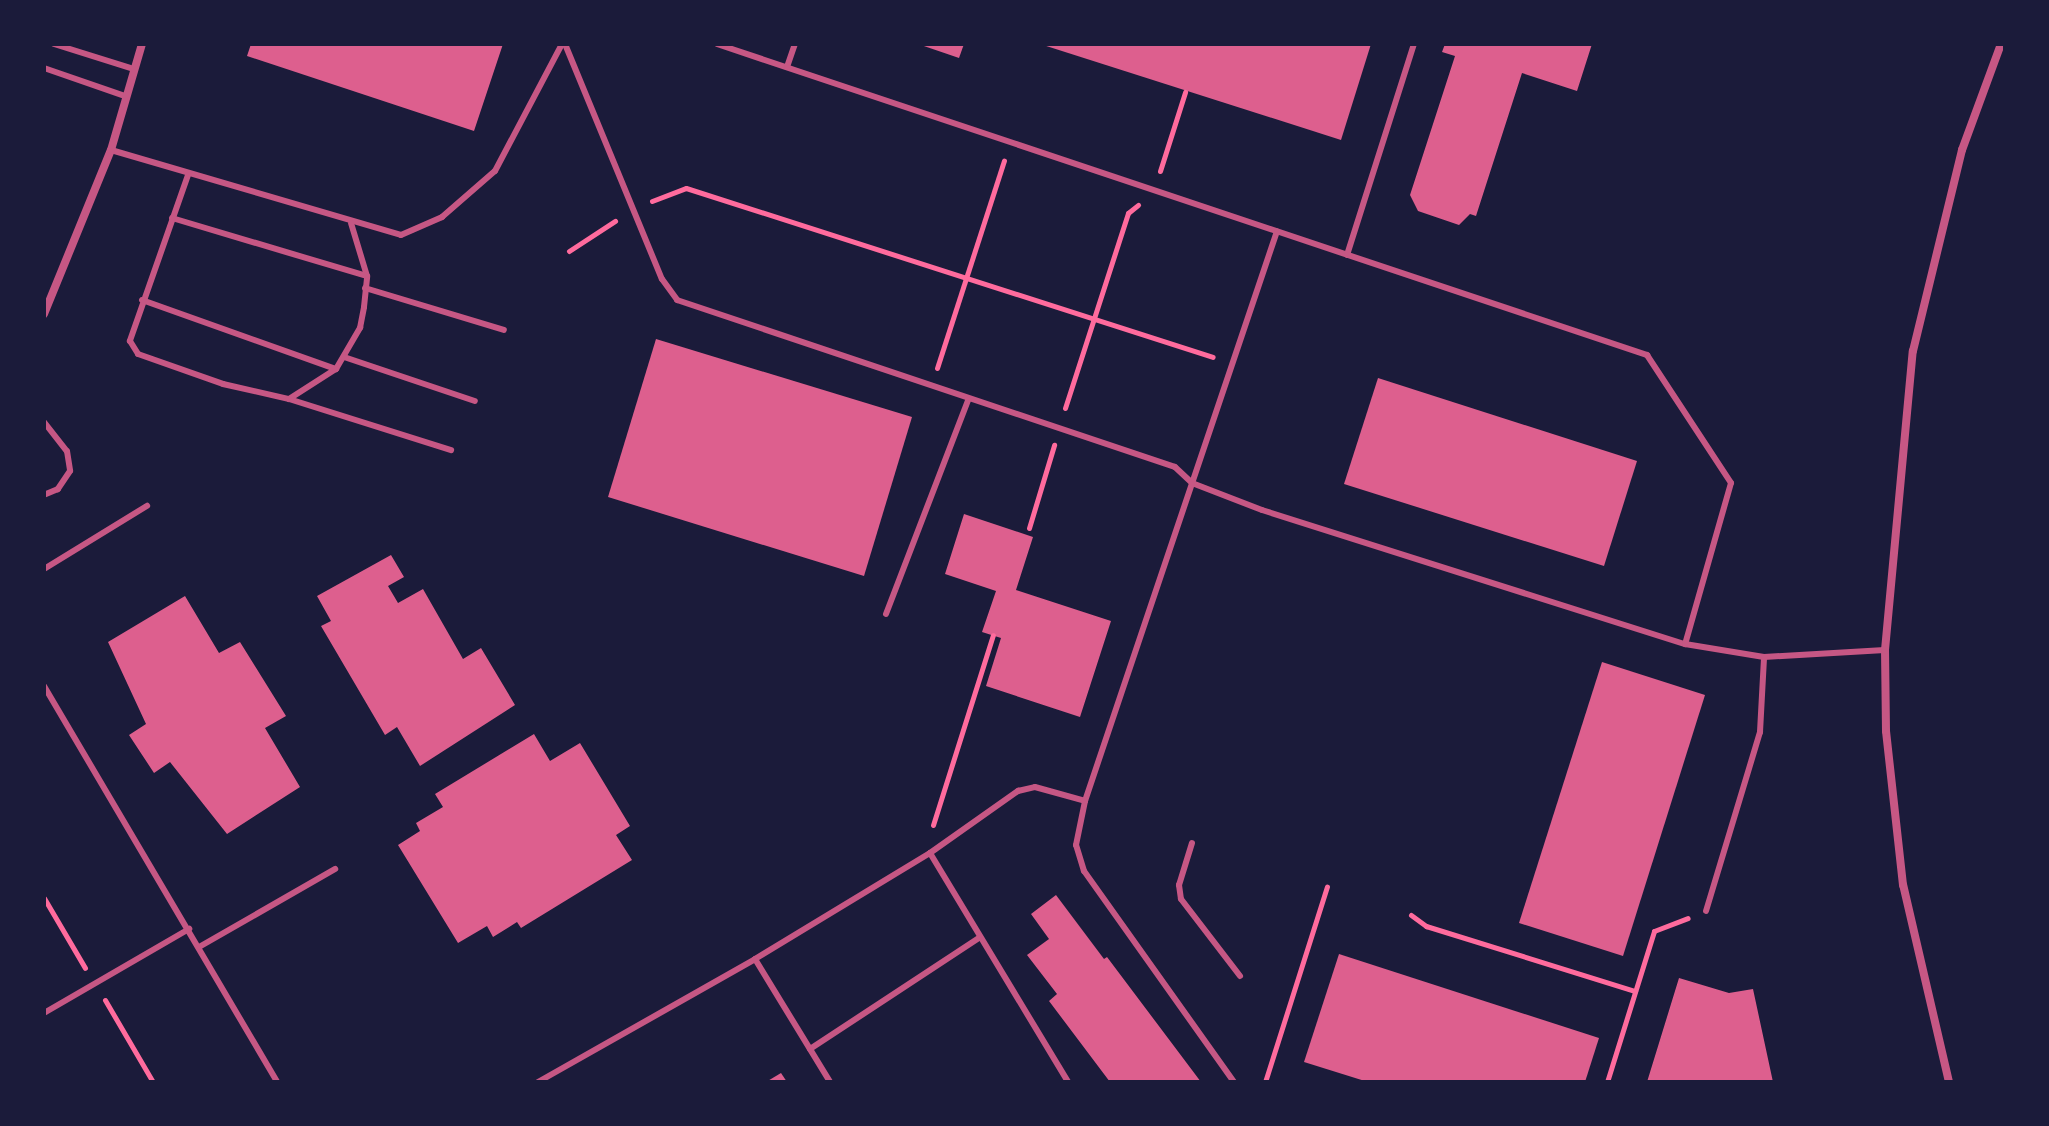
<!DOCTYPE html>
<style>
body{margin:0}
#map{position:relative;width:2049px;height:1126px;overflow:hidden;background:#1b1b3a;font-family:Inter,sans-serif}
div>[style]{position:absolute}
.building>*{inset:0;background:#dd5f8e}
.path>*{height:5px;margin:-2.5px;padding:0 2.5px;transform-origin:2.5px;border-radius:2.5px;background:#ff6b9d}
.service>*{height:6px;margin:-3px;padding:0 3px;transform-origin:3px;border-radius:3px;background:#c65784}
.minor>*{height:8px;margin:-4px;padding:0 4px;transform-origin:4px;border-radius:4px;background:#c65784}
span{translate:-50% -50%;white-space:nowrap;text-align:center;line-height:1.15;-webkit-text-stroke:6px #1b1b3a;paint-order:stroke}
.frame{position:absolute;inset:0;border:46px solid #1b1b3a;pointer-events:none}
</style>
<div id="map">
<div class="building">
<div style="clip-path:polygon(251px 44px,503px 44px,474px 131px,247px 56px)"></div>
<div style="clip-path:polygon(918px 44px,964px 44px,959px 58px)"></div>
<div style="clip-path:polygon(1040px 44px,1371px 44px,1341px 140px)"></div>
<div style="clip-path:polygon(1445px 44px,1592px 44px,1577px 91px,1522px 73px,1476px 216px,1470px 214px,1459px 225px,1418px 211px,1410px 195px,1455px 56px,1442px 52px)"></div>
<div style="clip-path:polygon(656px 339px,912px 417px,864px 576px,608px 497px)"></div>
<div style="clip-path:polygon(1378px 378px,1637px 461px,1604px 566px,1344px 484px)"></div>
<div style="clip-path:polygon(964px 514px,1033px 537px,1016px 590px,1111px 621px,1080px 717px,986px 686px,1001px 638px,982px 632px,996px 591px,945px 574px)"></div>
<div style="clip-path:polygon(391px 555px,404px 577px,388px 586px,398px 603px,423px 589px,463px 659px,481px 648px,515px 705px,420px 766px,397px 727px,385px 735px,321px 626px,331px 621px,317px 596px)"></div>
<div style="clip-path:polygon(185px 596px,219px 653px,240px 642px,286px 716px,265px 728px,300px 787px,227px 834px,170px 762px,154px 773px,129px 735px,146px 724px,108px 642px)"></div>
<div style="clip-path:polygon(1602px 662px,1705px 695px,1623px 956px,1519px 923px)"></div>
<div style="clip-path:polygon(534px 734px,550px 761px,580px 743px,630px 826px,616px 835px,632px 860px,521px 928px,517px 922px,493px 937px,487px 926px,458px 943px,398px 845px,420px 831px,416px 823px,443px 807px,435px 794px)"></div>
<div style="clip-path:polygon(1056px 895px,1104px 959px,1107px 957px,1201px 1082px,1110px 1082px,1049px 1001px,1057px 994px,1027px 955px,1049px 939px,1031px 914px)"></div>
<div style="clip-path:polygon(1339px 954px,1599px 1038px,1585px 1082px,1368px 1082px,1304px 1062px)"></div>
<div style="clip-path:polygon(1679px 978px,1729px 993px,1753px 989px,1773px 1082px,1647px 1082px)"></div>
<div style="clip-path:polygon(781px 1073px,787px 1082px,766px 1082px)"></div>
</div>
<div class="path">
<div style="left:1160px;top:171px;width:83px;rotate:-72.4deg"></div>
<div style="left:652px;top:201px;width:36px;rotate:-21deg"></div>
<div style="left:686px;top:188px;width:553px;rotate:17.78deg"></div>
<div style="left:569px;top:251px;width:55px;rotate:-33.1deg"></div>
<div style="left:937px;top:368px;width:218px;rotate:-72.1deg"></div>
<div style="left:1065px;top:408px;width:205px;rotate:-72.1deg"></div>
<div style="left:1128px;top:213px;width:13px;rotate:-39deg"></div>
<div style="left:1029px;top:528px;width:87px;rotate:-73.2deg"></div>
<div style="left:933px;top:825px;width:199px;rotate:-72.5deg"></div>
<div style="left:44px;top:898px;width:81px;rotate:59.6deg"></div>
<div style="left:1411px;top:915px;width:19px;rotate:36deg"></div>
<div style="left:1426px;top:926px;width:219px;rotate:17.3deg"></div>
<div style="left:105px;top:1000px;width:95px;rotate:59.7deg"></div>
<div style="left:1265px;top:1082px;width:205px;rotate:-72.4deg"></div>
<div style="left:1607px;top:1082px;width:158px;rotate:-72.7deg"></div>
<div style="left:1654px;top:931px;width:36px;rotate:-21deg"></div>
</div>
<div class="service">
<div style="left:54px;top:44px;width:84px;rotate:17.4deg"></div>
<div style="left:565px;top:44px;width:254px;rotate:67.6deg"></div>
<div style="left:662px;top:279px;width:26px;rotate:54deg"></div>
<div style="left:677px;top:300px;width:525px;rotate:18.54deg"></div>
<div style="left:1175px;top:467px;width:23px;rotate:43deg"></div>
<div style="left:1192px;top:483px;width:75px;rotate:21.1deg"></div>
<div style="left:1262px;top:510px;width:444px;rotate:17.6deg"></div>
<div style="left:1685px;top:644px;width:80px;rotate:9.3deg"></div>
<div style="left:717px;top:44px;width:981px;rotate:18.49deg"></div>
<div style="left:1647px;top:355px;width:153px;rotate:56.7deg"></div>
<div style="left:1731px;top:483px;width:167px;rotate:105.9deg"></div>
<div style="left:787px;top:67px;width:24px;rotate:-71deg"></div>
<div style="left:44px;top:68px;width:86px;rotate:19.1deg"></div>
<div style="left:111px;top:150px;width:302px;rotate:16.3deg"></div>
<div style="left:401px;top:235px;width:45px;rotate:-23.7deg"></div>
<div style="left:442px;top:217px;width:70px;rotate:-41deg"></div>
<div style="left:495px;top:171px;width:144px;rotate:-62.2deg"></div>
<div style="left:188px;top:175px;width:176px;rotate:109.3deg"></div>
<div style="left:130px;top:341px;width:15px;rotate:58deg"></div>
<div style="left:138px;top:354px;width:90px;rotate:19.4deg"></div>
<div style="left:223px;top:384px;width:68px;rotate:12.8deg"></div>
<div style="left:289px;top:399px;width:56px;rotate:-32.6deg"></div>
<div style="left:336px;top:369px;width:48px;rotate:-59.7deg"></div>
<div style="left:360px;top:328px;width:21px;rotate:-79deg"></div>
<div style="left:364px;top:307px;width:31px;rotate:-84deg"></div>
<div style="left:367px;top:276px;width:55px;rotate:-106.8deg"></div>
<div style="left:172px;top:218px;width:203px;rotate:16.6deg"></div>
<div style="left:1347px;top:255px;width:221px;rotate:-72.4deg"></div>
<div style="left:365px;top:288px;width:145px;rotate:16.8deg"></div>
<div style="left:142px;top:300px;width:206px;rotate:19.6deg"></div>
<div style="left:344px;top:357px;width:138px;rotate:18.6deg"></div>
<div style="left:289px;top:399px;width:170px;rotate:17.5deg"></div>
<div style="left:44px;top:422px;width:37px;rotate:52deg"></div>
<div style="left:67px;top:451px;width:20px;rotate:81deg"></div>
<div style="left:70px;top:471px;width:22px;rotate:124deg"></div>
<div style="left:58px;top:489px;width:15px;rotate:157deg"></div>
<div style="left:44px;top:569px;width:121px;rotate:-31.5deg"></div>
<div style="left:886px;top:614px;width:229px;rotate:-69deg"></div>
<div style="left:44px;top:686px;width:459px;rotate:59.5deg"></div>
<div style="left:1192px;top:843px;width:44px;rotate:107.2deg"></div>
<div style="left:1179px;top:885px;width:14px;rotate:82deg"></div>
<div style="left:1181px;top:899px;width:97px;rotate:52.5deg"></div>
<div style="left:930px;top:853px;width:267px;rotate:58.9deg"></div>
<div style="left:1706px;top:911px;width:187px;rotate:-73.2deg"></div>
<div style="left:1760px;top:732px;width:75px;rotate:-86.9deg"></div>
<div style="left:1764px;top:657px;width:121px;rotate:-3.3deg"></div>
<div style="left:199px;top:947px;width:157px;rotate:-29.8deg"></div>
<div style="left:755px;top:959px;width:144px;rotate:58.6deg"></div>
<div style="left:44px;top:1013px;width:168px;rotate:-30.1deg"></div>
<div style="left:810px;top:1049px;width:202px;rotate:-33.3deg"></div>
<div style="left:538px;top:1082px;width:249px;rotate:-29.5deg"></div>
<div style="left:755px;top:959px;width:205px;rotate:-31.2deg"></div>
<div style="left:930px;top:853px;width:108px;rotate:-35.2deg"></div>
<div style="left:1018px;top:791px;width:17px;rotate:-13deg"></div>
<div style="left:1035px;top:787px;width:52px;rotate:15.6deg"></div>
<div style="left:1234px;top:1082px;width:259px;rotate:-125.4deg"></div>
<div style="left:1084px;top:871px;width:27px;rotate:-107deg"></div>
<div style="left:1076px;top:845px;width:45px;rotate:-78.4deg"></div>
<div style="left:1085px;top:801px;width:601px;rotate:-71.38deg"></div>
</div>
<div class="minor">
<div style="left:44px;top:314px;width:177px;rotate:-67.8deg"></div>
<div style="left:111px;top:150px;width:110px;rotate:-73.7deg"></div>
<div style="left:1949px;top:1082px;width:202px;rotate:-103.1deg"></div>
<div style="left:1903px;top:885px;width:155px;rotate:-96.3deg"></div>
<div style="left:1886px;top:731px;width:81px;rotate:-90.7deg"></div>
<div style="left:1885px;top:650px;width:300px;rotate:-84.7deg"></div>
<div style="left:1913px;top:351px;width:207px;rotate:-76.3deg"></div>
<div style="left:1962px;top:150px;width:113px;rotate:-69.8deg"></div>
</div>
<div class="frame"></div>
</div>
